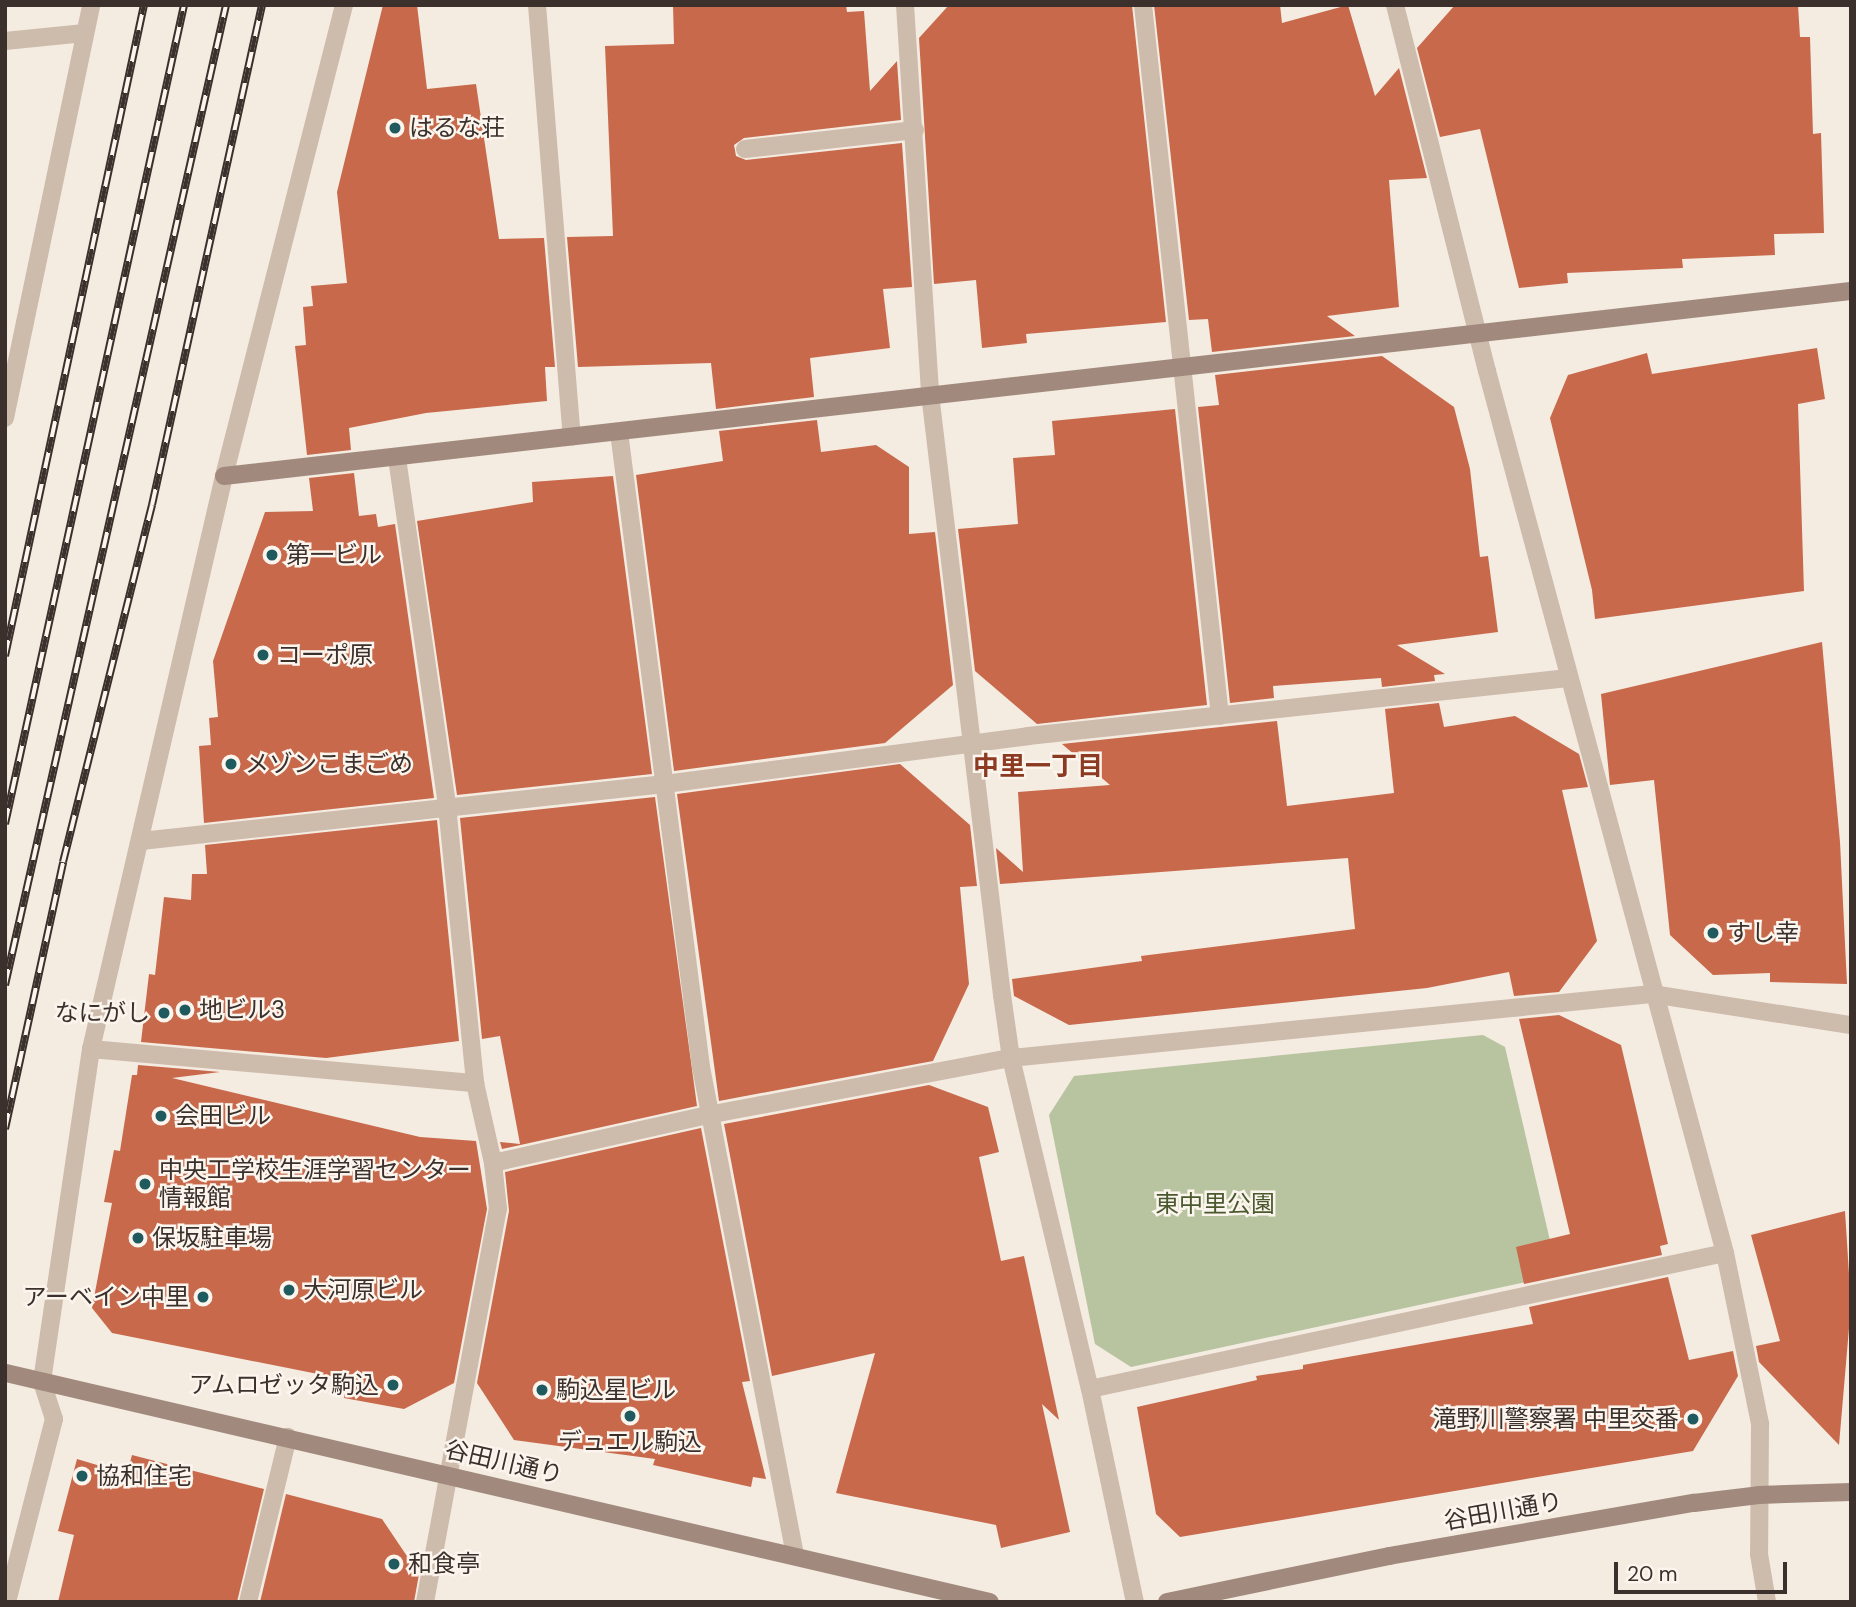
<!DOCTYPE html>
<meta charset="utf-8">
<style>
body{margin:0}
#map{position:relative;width:1856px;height:1607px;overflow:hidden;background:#f4ebe1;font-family:"DM Sans","Noto Sans JP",sans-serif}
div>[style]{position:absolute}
.green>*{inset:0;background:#b8c4a0}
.building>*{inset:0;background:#c8694b}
.lane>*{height:18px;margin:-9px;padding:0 9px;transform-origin:9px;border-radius:9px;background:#cdbbac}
.street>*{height:18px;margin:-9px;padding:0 9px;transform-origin:9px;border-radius:9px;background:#cdbbac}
.secondary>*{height:18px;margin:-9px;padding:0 9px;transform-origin:9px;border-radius:9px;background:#a18a7d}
.rail>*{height:8px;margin-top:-4px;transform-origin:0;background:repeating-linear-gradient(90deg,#fbf5ee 0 16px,#3b302b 0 32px);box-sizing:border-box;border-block:2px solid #3b302b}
.dots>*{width:19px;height:19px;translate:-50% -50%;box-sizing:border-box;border:4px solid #fbf5ee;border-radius:50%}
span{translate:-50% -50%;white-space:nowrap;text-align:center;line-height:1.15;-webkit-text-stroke:5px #fbf5ee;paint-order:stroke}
.poi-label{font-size:24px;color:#3b302b}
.left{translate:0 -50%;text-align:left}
.right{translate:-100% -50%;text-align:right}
.park-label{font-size:24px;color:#4a5a2e}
.street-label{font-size:24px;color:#3b302b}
.neighbourhood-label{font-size:26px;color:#8c3b22;font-weight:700}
.frame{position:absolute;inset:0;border:7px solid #3b302b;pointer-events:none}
.scale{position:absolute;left:1614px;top:1562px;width:173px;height:32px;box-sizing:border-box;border:4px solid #3b302b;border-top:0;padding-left:9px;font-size:21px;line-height:24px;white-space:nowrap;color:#3b302b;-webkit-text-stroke:5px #fbf5ee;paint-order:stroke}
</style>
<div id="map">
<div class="green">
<div style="clip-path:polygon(1483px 1035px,1505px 1047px,1558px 1275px,1131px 1367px,1095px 1344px,1049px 1115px,1074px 1076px)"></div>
</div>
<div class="building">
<div style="clip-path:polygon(383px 5px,417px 5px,427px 89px,476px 84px,499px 239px,544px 238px,555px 367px,545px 367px,547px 401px,426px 413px,349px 428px,351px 450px,307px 455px,295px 346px,306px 345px,303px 307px,313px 306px,311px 286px,347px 283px,337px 192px)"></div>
<div style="clip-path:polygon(673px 5px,846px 5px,847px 12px,864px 11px,870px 91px,897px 61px,901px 120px,744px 138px,734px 145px,736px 156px,746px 160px,902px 143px,912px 287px,883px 289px,890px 348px,810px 358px,814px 397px,716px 409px,711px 363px,578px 367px,567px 237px,613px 236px,605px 46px,674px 44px)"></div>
<div style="clip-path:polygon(949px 5px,1132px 5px,1166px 322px,1026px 334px,1027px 343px,982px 348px,976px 280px,934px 284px,919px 38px)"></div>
<div style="clip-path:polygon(1154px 5px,1280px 5px,1282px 23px,1348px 5px,1375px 96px,1399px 68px,1427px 178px,1389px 180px,1399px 307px,1327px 316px,1355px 336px,1212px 352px,1208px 319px,1189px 320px)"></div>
<div style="clip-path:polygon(1455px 5px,1798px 5px,1800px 37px,1810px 37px,1813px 134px,1821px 133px,1824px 233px,1774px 234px,1775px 255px,1682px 259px,1683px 268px,1567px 273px,1568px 283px,1519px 288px,1480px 129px,1440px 137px,1417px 48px)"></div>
<div style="clip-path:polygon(1817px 348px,1825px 399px,1798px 404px,1804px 591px,1595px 619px,1592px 590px,1550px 418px,1568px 375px,1647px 353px,1652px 374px)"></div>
<div style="clip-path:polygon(1382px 356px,1454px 407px,1470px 469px,1480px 557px,1488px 556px,1498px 632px,1397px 645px,1445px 674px,1434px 675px,1435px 681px,1382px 687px,1381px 678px,1273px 686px,1274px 698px,1230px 703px,1198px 407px,1219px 405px,1215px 375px)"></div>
<div style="clip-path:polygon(1175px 409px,1207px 705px,1037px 724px,975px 671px,958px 529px,1018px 524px,1013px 458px,1055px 455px,1052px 421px)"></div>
<div style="clip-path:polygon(817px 420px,821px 452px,876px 445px,909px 467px,909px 534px,935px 532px,953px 685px,885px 743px,674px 771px,636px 475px,723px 461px,719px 431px)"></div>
<div style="clip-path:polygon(354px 473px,359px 516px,376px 514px,378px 527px,395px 524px,434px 798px,204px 823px,199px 746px,211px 745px,209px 718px,218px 717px,213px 661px,265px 512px,313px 511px,309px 478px)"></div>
<div style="clip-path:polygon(613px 476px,652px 774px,457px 795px,417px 521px,533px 502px,532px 482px)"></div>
<div style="clip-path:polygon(1822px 642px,1840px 842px,1847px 984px,1770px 982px,1770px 973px,1713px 975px,1670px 935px,1654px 780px,1610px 785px,1601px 694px)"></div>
<div style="clip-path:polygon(1439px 703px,1444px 727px,1515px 716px,1579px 754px,1588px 787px,1562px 790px,1597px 941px,1559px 992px,1514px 996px,1509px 972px,1427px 988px,1069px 1025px,1014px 996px,1012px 979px,1142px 961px,1141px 956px,1355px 929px,1348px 858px,1000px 884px,996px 848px,1023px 872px,1018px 792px,1110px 785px,1062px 744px,1277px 721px,1287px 806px,1394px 793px,1385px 709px)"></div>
<div style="clip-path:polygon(900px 764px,970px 825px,977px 886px,960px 887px,969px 984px,933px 1061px,719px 1101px,677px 794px)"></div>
<div style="clip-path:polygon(655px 797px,697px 1106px,502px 1149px,500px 1142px,520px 1144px,500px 1036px,482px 1039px,460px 818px)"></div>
<div style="clip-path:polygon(437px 820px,459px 1041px,326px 1058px,141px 1042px,149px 974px,155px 975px,164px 897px,191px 900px,192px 874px,207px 874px,205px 845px)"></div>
<div style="clip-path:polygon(1559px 1015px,1621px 1045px,1668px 1244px,1660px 1246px,1662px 1255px,1524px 1284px,1516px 1247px,1570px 1234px,1519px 1019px)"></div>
<div style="clip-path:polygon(138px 1065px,220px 1072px,172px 1078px,420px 1137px,476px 1141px,487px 1209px,454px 1383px,404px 1409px,344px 1398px,348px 1380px,112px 1333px,92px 1308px,112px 1203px,104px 1202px,114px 1150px,120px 1151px,132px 1075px,137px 1075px)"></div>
<div style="clip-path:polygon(929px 1085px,988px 1107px,999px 1152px,979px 1157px,1001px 1261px,1024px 1256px,1059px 1420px,1042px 1404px,1070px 1532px,1001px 1548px,996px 1525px,836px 1493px,875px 1353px,772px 1376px,724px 1124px)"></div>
<div style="clip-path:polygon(701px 1128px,750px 1381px,742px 1382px,766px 1479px,753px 1477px,751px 1487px,653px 1465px,655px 1459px,514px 1440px,477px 1383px,509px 1211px,505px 1172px)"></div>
<div style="clip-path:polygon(1845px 1211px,1851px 1305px,1839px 1445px,1759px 1362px,1756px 1346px,1780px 1341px,1751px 1235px)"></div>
<div style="clip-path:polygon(1668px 1277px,1689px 1360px,1733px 1351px,1738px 1376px,1693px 1451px,1180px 1537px,1156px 1514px,1137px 1407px,1257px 1380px,1256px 1376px,1303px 1369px,1303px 1365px,1533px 1324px,1529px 1307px)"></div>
<div style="clip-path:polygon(132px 1455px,264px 1489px,237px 1602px,58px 1602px,74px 1535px,58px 1531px,77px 1459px,127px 1474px)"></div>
<div style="clip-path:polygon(286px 1494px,382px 1519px,419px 1574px,414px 1602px,260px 1602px)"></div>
</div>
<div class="lane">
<div style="left:1143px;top:5px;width:715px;rotate:83.82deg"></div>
<div style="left:745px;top:149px;width:171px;rotate:-6.4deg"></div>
<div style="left:619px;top:432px;width:640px;rotate:82.64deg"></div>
<div style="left:701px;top:1067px;width:496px;rotate:79.1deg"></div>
<div style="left:1090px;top:1389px;width:649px;rotate:-12.09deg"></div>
</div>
<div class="street">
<div style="left:537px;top:5px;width:433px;rotate:85.4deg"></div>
<div style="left:905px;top:5px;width:390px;rotate:86.3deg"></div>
<div style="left:930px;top:394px;width:605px;rotate:83.17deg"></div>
<div style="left:1002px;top:995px;width:64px;rotate:81.9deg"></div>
<div style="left:1011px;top:1058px;width:340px;rotate:76.6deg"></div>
<div style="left:1090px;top:1389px;width:218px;rotate:78.1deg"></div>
<div style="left:1395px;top:5px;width:377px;rotate:75.9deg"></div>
<div style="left:1487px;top:371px;width:914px;rotate:74.9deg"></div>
<div style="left:1725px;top:1253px;width:175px;rotate:78.4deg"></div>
<div style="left:1760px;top:1424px;width:130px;rotate:90.4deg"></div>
<div style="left:1759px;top:1554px;width:49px;rotate:80.5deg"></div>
<div style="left:5px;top:41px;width:80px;rotate:-5.7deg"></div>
<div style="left:5px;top:418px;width:422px;rotate:-78.2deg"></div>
<div style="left:397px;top:458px;width:352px;rotate:81.8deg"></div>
<div style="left:447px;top:806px;width:278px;rotate:84.2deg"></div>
<div style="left:475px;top:1083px;width:82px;rotate:77.3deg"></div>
<div style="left:141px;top:841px;width:527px;rotate:-6.21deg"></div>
<div style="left:665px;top:784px;width:366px;rotate:-7.5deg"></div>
<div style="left:1028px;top:736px;width:543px;rotate:-6.13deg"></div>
<div style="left:91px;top:1049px;width:386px;rotate:5.1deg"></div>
<div style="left:7px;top:1602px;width:189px;rotate:-75.6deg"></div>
<div style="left:54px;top:1419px;width:40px;rotate:-108deg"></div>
<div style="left:42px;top:1381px;width:336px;rotate:-81.6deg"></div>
<div style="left:91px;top:1049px;width:588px;rotate:-76.93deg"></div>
<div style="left:224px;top:476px;width:486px;rotate:-75.7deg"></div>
<div style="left:248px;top:1602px;width:170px;rotate:-76.4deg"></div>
<div style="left:425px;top:1602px;width:400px;rotate:-79.5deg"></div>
<div style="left:498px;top:1209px;width:46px;rotate:-96.2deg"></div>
<div style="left:493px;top:1163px;width:220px;rotate:-12.6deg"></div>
<div style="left:708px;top:1115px;width:308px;rotate:-10.7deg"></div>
<div style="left:1011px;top:1058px;width:644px;rotate:-5.7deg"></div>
<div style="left:1652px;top:994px;width:201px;rotate:8.9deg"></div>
</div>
<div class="secondary">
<div style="left:224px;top:476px;width:1637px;rotate:-6.49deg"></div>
<div style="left:6px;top:1373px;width:1010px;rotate:13.1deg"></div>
<div style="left:1167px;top:1602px;width:227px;rotate:-11.7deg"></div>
<div style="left:1389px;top:1556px;width:310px;rotate:-9.9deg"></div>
<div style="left:1694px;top:1503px;width:65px;rotate:-7deg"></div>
<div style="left:1759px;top:1495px;width:92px;rotate:-1.9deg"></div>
</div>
<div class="rail">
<div style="left:5px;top:656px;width:666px;rotate:-77.95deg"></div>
<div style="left:5px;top:824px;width:838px;rotate:-77.67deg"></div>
<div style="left:5px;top:985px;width:1005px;rotate:-77.29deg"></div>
<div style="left:5px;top:1129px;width:273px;rotate:-77.7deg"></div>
<div style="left:63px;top:862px;width:368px;rotate:-76deg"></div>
<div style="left:152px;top:505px;width:512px;rotate:-77.59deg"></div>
</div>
<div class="dots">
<div style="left:395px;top:128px;background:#1f5a5e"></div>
<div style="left:272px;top:555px;background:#1f5a5e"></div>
<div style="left:263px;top:655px;background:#1f5a5e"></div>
<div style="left:231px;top:764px;background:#1f5a5e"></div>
<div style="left:1713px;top:933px;background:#1f5a5e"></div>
<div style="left:185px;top:1010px;background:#1f5a5e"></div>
<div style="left:164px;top:1013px;background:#1f5a5e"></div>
<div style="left:161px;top:1116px;background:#1f5a5e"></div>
<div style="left:145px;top:1184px;background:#1f5a5e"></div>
<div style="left:138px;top:1238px;background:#1f5a5e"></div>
<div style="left:289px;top:1290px;background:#1f5a5e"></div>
<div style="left:203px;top:1297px;background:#1f5a5e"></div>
<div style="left:393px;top:1385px;background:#1f5a5e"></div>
<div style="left:542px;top:1390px;background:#1f5a5e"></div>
<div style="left:630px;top:1416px;background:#1f5a5e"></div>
<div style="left:1693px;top:1419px;background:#1f5a5e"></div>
<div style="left:82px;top:1476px;background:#1f5a5e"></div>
<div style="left:394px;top:1564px;background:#1f5a5e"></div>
</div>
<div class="poi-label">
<span class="left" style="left:409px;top:128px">はるな荘</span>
<span class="left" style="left:286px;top:555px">第一ビル</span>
<span class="left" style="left:277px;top:655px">コーポ原</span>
<span class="left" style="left:245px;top:764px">メゾンこまごめ</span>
<span class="left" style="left:1727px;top:933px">すし幸</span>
<span class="left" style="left:199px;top:1010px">地ビル3</span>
<span class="right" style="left:150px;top:1013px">なにがし</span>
<span class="left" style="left:175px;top:1116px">会田ビル</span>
<span class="left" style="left:159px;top:1184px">中央工学校生涯学習センター<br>情報館</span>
<span class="left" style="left:152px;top:1238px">保坂駐車場</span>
<span class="left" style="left:303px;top:1290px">大河原ビル</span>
<span class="right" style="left:189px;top:1297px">アーベイン中里</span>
<span class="right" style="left:379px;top:1385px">アムロゼッタ駒込</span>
<span class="left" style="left:556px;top:1390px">駒込星ビル</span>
<span class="right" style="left:1679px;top:1419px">滝野川警察署 中里交番</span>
<span style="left:630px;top:1442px">デュエル駒込</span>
<span class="left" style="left:96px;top:1476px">協和住宅</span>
<span class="left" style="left:408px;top:1564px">和食亭</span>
</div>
<div class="park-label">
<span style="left:1215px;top:1204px">東中里公園</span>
</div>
<div class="street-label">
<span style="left:504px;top:1462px;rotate:13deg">谷田川通り</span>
<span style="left:1503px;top:1511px;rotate:-10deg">谷田川通り</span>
</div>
<div class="neighbourhood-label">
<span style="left:1038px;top:767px">中里一丁目</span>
</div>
<div class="frame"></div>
<div class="scale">20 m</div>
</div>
